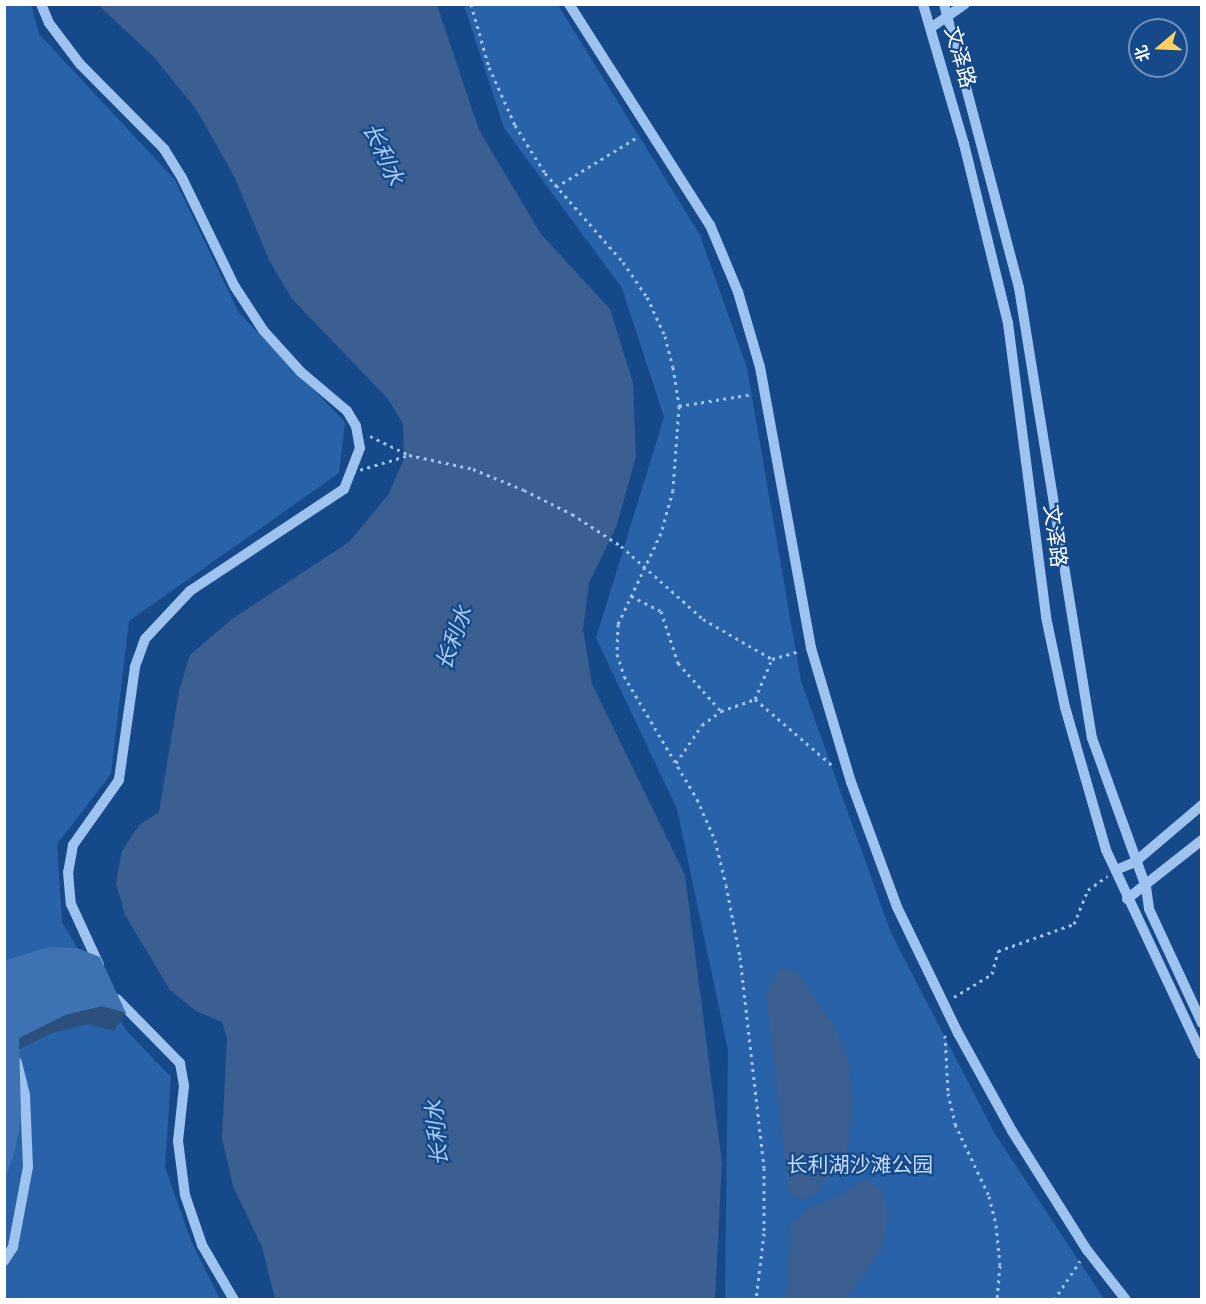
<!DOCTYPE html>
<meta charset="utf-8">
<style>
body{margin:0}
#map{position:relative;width:1206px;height:1304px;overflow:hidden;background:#16498a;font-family:Jost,"Noto Sans SC",sans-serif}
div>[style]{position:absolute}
.green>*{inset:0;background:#2862a9}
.water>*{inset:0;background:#3a5f90}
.path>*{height:3px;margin-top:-1.5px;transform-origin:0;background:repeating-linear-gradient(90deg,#9fc3ef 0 3px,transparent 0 7.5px)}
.minor>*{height:10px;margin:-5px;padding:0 5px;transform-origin:5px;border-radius:5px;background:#9fc3ef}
.path-bridge>*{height:3px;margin-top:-1.5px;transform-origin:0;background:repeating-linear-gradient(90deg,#9fc3ef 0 3px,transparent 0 7.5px)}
.shaded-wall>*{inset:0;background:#2b507d}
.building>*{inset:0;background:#3e72b3}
span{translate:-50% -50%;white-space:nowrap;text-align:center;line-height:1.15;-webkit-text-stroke:4.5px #16498a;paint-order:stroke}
.street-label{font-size:21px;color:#fff}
.park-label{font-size:21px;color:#c5ddfb}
.water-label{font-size:22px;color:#aacdf6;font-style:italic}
.frame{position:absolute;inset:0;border:6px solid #fff;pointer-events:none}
.north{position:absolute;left:1128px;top:18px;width:60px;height:60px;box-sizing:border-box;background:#16498a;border:2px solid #7392b9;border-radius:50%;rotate:251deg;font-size:16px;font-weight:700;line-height:24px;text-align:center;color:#fff}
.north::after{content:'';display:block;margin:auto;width:21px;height:27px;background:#ffd05c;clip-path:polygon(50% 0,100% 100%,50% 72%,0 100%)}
</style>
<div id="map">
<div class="green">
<div style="clip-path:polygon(31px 4px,39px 34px,175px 180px,239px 313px,345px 422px,339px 473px,129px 621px,111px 774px,57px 844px,62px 922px,126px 1030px,171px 1077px,165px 1167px,191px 1241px,220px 1299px,5px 1299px,4px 5px)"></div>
<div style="clip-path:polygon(464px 5px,558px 5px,700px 235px,747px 368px,801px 681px,891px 933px,995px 1134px,1104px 1299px,725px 1299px,728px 1050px,677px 809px,596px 638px,664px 417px,622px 288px,504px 128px)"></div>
</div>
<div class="water">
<div style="clip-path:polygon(98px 5px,437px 5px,479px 130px,541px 234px,610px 309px,633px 383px,636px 456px,617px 525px,589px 583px,583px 629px,592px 684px,685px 875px,722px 1163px,715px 1299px,275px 1299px,262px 1247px,233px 1186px,222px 1138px,227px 1038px,222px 1022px,196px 1011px,170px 990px,125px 915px,116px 883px,122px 851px,139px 825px,159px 812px,179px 691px,190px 655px,232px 619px,349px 542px,388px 495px,404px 459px,403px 424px,388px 399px,292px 299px,269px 260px,234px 176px,196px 109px,153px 56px)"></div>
<div style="clip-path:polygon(780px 968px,797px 971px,835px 1027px,848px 1059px,853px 1101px,847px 1153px,817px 1193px,803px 1200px,789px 1196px,766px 992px)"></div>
<div style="clip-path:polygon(867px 1178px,883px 1191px,888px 1213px,883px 1247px,847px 1299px,786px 1299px,790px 1226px,806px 1209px,837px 1197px)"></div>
</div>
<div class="path">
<div style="left:471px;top:4px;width:66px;rotate:74.1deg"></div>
<div style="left:489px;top:67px;width:64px;rotate:65.9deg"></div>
<div style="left:515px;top:125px;width:57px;rotate:58deg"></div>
<div style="left:545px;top:173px;width:118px;rotate:48.8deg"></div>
<div style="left:623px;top:262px;width:42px;rotate:55.6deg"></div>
<div style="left:647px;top:297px;width:43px;rotate:65.2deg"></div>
<div style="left:665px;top:336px;width:32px;rotate:76deg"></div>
<div style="left:673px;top:367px;width:39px;rotate:81deg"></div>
<div style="left:679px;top:406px;width:84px;rotate:94.1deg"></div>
<div style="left:673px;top:490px;width:45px;rotate:105.6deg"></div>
<div style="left:661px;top:533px;width:101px;rotate:115.3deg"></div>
<div style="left:618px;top:624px;width:30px;rotate:92deg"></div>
<div style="left:617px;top:654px;width:23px;rotate:72deg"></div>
<div style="left:624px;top:676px;width:143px;rotate:59.3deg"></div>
<div style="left:697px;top:799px;width:45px;rotate:66.3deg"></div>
<div style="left:715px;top:840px;width:46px;rotate:76.3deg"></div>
<div style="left:726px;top:885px;width:73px;rotate:79deg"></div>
<div style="left:740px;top:957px;width:212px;rotate:83.5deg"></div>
<div style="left:764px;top:1168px;width:65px;rotate:90deg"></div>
<div style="left:764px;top:1233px;width:67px;rotate:96.8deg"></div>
<div style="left:556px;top:187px;width:97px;rotate:-31.6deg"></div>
<div style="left:679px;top:406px;width:75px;rotate:-9.2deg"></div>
<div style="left:370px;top:436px;width:43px;rotate:26deg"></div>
<div style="left:631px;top:596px;width:34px;rotate:27deg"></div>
<div style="left:661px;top:611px;width:55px;rotate:71.9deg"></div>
<div style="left:678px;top:663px;width:64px;rotate:48.1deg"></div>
<div style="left:755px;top:699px;width:103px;rotate:40.7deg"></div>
<div style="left:676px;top:763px;width:46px;rotate:-55.6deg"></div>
<div style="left:702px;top:725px;width:24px;rotate:-36deg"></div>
<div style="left:721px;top:711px;width:36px;rotate:-19deg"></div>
<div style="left:755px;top:699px;width:43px;rotate:-67deg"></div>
<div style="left:772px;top:659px;width:29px;rotate:-16deg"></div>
<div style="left:954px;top:997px;width:44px;rotate:-31.2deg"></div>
<div style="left:992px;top:974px;width:24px;rotate:-75deg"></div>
<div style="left:998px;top:951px;width:81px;rotate:-19.6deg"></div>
<div style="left:1074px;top:924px;width:37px;rotate:-68deg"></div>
<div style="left:1088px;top:890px;width:24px;rotate:-36deg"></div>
<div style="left:945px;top:1035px;width:58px;rotate:87deg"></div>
<div style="left:948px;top:1093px;width:32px;rotate:77deg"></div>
<div style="left:955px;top:1124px;width:80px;rotate:64.7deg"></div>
<div style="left:989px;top:1196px;width:30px;rotate:76deg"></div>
<div style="left:996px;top:1225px;width:40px;rotate:84.3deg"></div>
<div style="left:1000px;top:1265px;width:35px;rotate:95deg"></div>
<div style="left:1054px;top:1300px;width:47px;rotate:-56.3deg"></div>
</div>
<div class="minor">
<div style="left:41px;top:4px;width:21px;rotate:67deg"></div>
<div style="left:49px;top:23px;width:51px;rotate:52.9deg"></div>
<div style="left:80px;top:64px;width:120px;rotate:45.3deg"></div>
<div style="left:164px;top:149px;width:34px;rotate:58deg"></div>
<div style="left:182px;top:178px;width:121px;rotate:64.1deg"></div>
<div style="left:235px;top:287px;width:51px;rotate:56.9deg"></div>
<div style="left:263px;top:330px;width:57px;rotate:47.9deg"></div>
<div style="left:301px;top:372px;width:60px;rotate:40.3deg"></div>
<div style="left:347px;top:411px;width:17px;rotate:59deg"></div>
<div style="left:356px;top:426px;width:22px;rotate:80deg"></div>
<div style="left:360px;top:448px;width:44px;rotate:111.3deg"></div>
<div style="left:344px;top:489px;width:185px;rotate:146.5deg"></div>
<div style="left:190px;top:591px;width:66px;rotate:133.2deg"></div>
<div style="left:145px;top:639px;width:30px;rotate:110deg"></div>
<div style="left:135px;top:667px;width:114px;rotate:98.1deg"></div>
<div style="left:119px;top:780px;width:80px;rotate:125.3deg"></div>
<div style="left:73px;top:845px;width:27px;rotate:100deg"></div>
<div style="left:68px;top:872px;width:32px;rotate:85deg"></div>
<div style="left:71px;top:904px;width:67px;rotate:65.3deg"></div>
<div style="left:569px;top:4px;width:262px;rotate:57.5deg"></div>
<div style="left:710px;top:225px;width:73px;rotate:67.3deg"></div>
<div style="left:738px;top:292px;width:78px;rotate:73.7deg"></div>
<div style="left:760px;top:367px;width:286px;rotate:79.7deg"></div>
<div style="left:811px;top:648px;width:140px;rotate:73.4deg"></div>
<div style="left:851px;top:782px;width:133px;rotate:69.8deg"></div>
<div style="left:897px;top:907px;width:140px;rotate:64.2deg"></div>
<div style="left:958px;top:1033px;width:112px;rotate:61.1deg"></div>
<div style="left:1012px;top:1131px;width:141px;rotate:57.8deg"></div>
<div style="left:1087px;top:1250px;width:63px;rotate:52deg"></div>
<div style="left:923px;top:4px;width:146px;rotate:73.7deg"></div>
<div style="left:964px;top:144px;width:184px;rotate:76.2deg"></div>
<div style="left:1008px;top:323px;width:296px;rotate:82.6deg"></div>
<div style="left:1046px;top:617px;width:92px;rotate:78.1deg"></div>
<div style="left:1065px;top:707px;width:149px;rotate:74deg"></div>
<div style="left:1106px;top:850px;width:226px;rotate:64.9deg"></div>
<div style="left:944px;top:4px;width:294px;rotate:75.2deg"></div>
<div style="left:1019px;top:288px;width:456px;rotate:80.8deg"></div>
<div style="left:1092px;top:738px;width:158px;rotate:70.1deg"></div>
<div style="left:1146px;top:887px;width:22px;rotate:82deg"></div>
<div style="left:1149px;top:909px;width:126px;rotate:65.1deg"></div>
<div style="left:932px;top:27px;width:40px;rotate:-34.9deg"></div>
<div style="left:1116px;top:870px;width:21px;rotate:-23deg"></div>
<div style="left:1135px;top:862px;width:88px;rotate:-40.4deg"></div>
<div style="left:1127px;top:899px;width:95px;rotate:-38.2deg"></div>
<div style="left:117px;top:999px;width:90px;rotate:45.5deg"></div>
<div style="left:180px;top:1063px;width:23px;rotate:80deg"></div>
<div style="left:184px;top:1086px;width:55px;rotate:96.2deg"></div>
<div style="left:178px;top:1141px;width:54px;rotate:82.6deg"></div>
<div style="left:185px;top:1195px;width:53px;rotate:71.2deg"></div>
<div style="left:202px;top:1245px;width:64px;rotate:59.8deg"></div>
<div style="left:4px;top:1261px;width:17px;rotate:-57deg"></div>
<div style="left:13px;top:1247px;width:81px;rotate:-79.4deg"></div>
<div style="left:28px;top:1167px;width:72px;rotate:-92.4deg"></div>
<div style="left:25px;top:1095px;width:34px;rotate:-104deg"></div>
</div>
<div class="path-bridge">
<div style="left:353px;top:472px;width:59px;rotate:-16.9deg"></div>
<div style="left:409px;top:455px;width:66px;rotate:12.3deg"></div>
<div style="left:473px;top:469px;width:55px;rotate:22.4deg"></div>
<div style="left:524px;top:490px;width:54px;rotate:26.6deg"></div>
<div style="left:572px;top:514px;width:59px;rotate:33.1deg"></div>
<div style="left:621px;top:546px;width:110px;rotate:41.7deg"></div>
<div style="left:703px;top:619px;width:80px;rotate:30.1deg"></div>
</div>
<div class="shaded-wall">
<div style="clip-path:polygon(102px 1006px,126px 1013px,114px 1031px,89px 1024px,52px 1033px,6px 1056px,19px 1038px,65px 1015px)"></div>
</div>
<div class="building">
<div style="clip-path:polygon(48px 947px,77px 948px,100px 957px,126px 1013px,102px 1006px,65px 1015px,19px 1038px,21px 1117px,15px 1151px,4px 1181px,4px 961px)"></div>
</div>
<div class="street-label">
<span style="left:960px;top:57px;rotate:74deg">文泽路</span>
<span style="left:1055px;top:536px;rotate:83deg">文泽路</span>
</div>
<div class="park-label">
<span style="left:860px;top:1165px">长利湖沙滩公园</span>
</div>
<div class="water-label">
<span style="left:383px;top:154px;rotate:65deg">长利水</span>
<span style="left:454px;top:638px;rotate:-70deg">长利水</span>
<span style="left:437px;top:1133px;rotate:-95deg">长利水</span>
</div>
<div class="frame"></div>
<div class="north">北</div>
</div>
